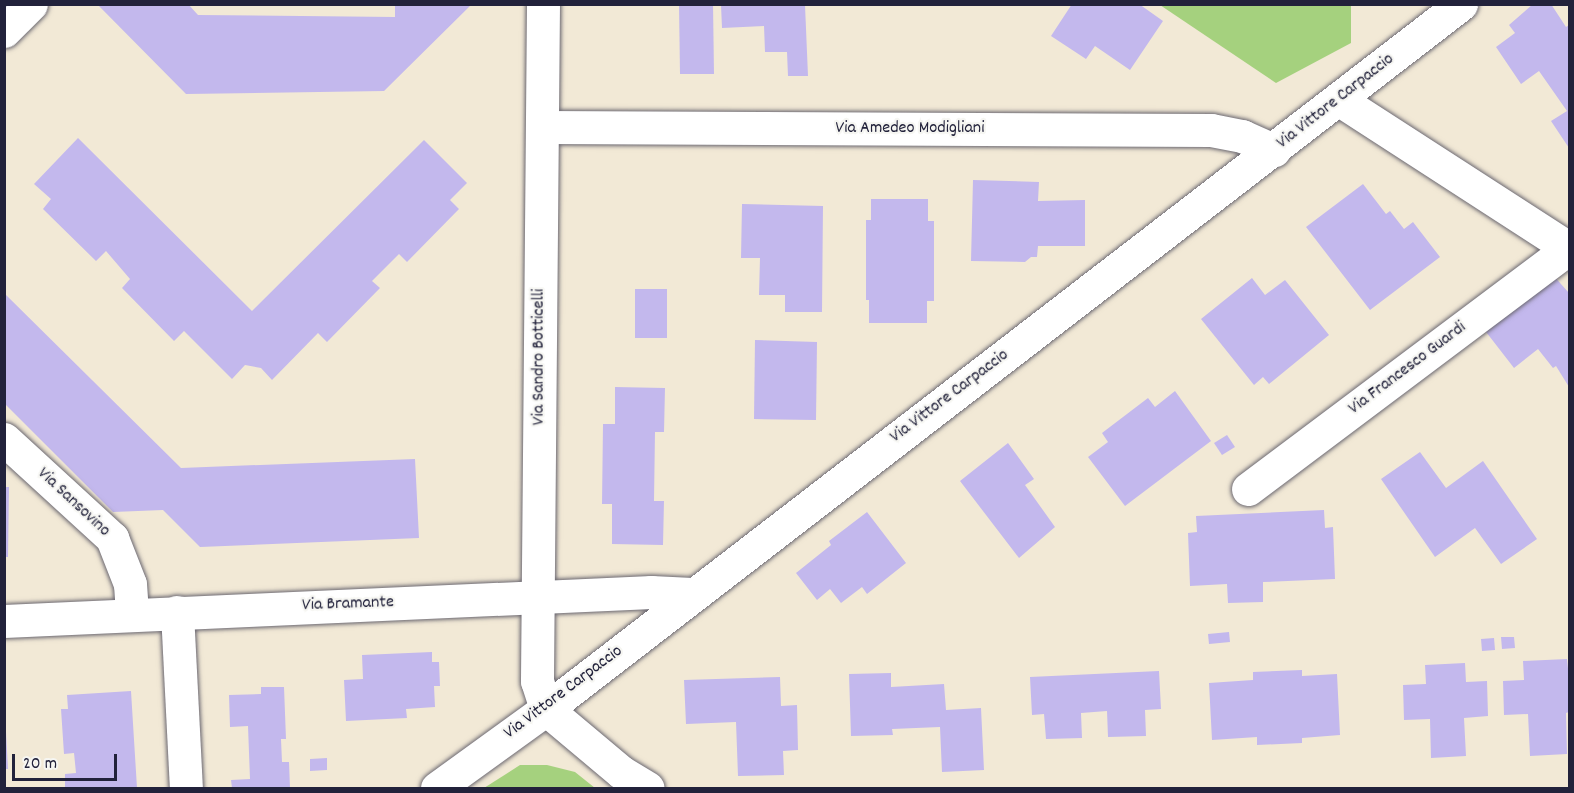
<!DOCTYPE html>
<style>
body{margin:0}
#map{position:relative;width:1574px;height:793px;overflow:hidden;background:#f2e9d6;font-family:Dekko,sans-serif}
div>[style]{position:absolute}
.green>*{inset:0;background:#a5d17e}
.building>*{inset:0;background:#c3b8ed}
.roads{filter:drop-shadow(0 0 2px #6b6871) drop-shadow(0 0 2px #6b6871)}
.minor>*{height:33px;margin:-16.5px;padding:0 16.5px;transform-origin:16.5px;border-radius:16.5px;background:#fff}
span{translate:-50% -50%;white-space:nowrap;text-align:center;line-height:1.15;-webkit-text-stroke:4.5px #f6f6f2;paint-order:stroke}
.street-label{font-size:18px;color:#22223b}
.frame{position:absolute;inset:0;border:6px solid #22223b;pointer-events:none}
.scale{position:absolute;left:12px;top:754px;width:105px;height:27px;box-sizing:border-box;border:3px solid #22223b;border-top:0;padding-left:8px;font-size:18px;line-height:21px;white-space:nowrap;color:#22223b;-webkit-text-stroke:4px #f6f6f2;paint-order:stroke}
</style>
<div id="map">
<div class="green">
<div style="clip-path:polygon(1160px 5px,1351px 5px,1351px 43px,1276px 83px)"></div>
<div style="clip-path:polygon(520px 765px,547px 765px,575px 772px,595px 788px,484px 788px)"></div>
</div>
<div class="building">
<div style="clip-path:polygon(97px 4px,188px 4px,198px 15px,395px 17px,395px 4px,472px 4px,384px 91px,186px 94px)"></div>
<div style="clip-path:polygon(679px 4px,713px 4px,714px 74px,680px 74px)"></div>
<div style="clip-path:polygon(1072px 4px,1139px 4px,1163px 21px,1130px 70px,1095px 46px,1086px 59px,1051px 36px)"></div>
<div style="clip-path:polygon(1533px 4px,1551px 4px,1566px 27px,1569px 25px,1569px 148px,1551px 121px,1567px 111px,1539px 71px,1521px 84px,1496px 47px,1515px 33px,1509px 25px)"></div>
<div style="clip-path:polygon(721px 5px,805px 5px,808px 76px,788px 76px,787px 52px,765px 52px,764px 26px,722px 28px)"></div>
<div style="clip-path:polygon(78px 138px,252px 311px,424px 140px,467px 183px,450px 200px,459px 209px,407px 262px,399px 254px,372px 281px,380px 288px,327px 342px,318px 333px,272px 380px,261px 368px,245px 365px,232px 379px,184px 331px,174px 341px,122px 288px,130px 279px,106px 251px,96px 261px,43px 209px,51px 199px,34px 184px)"></div>
<div style="clip-path:polygon(973px 180px,1039px 182px,1038px 201px,1085px 200px,1085px 246px,1038px 246px,1037px 257px,1031px 257px,1025px 262px,971px 261px)"></div>
<div style="clip-path:polygon(1363px 184px,1386px 214px,1390px 211px,1404px 229px,1413px 222px,1440px 257px,1370px 310px,1306px 227px)"></div>
<div style="clip-path:polygon(871px 199px,928px 199px,928px 221px,934px 221px,934px 301px,927px 301px,927px 323px,869px 323px,869px 300px,866px 300px,866px 220px,871px 220px)"></div>
<div style="clip-path:polygon(742px 204px,823px 206px,822px 312px,785px 312px,785px 295px,759px 295px,760px 258px,741px 258px)"></div>
<div style="clip-path:polygon(1552px 274px,1569px 293px,1569px 387px,1556px 366px,1553px 368px,1538px 349px,1514px 368px,1483px 328px)"></div>
<div style="clip-path:polygon(1252px 278px,1265px 295px,1285px 280px,1329px 335px,1269px 384px,1263px 377px,1254px 385px,1201px 319px)"></div>
<div style="clip-path:polygon(635px 289px,667px 289px,667px 338px,635px 338px)"></div>
<div style="clip-path:polygon(4px 293px,181px 468px,415px 459px,419px 538px,200px 547px,163px 510px,113px 512px,4px 403px)"></div>
<div style="clip-path:polygon(755px 340px,817px 342px,816px 420px,754px 419px)"></div>
<div style="clip-path:polygon(615px 387px,665px 388px,664px 432px,655px 432px,654px 501px,664px 501px,663px 545px,612px 544px,612px 504px,602px 504px,603px 424px,615px 424px)"></div>
<div style="clip-path:polygon(1175px 391px,1211px 441px,1125px 506px,1088px 457px,1108px 442px,1102px 433px,1148px 398px,1155px 407px)"></div>
<div style="clip-path:polygon(1227px 435px,1235px 447px,1222px 455px,1214px 443px)"></div>
<div style="clip-path:polygon(1008px 443px,1034px 479px,1025px 485px,1055px 527px,1019px 558px,960px 481px)"></div>
<div style="clip-path:polygon(1420px 452px,1446px 488px,1483px 461px,1537px 539px,1501px 564px,1475px 528px,1435px 557px,1381px 479px)"></div>
<div style="clip-path:polygon(4px 487px,9px 487px,8px 557px,4px 557px)"></div>
<div style="clip-path:polygon(1324px 510px,1325px 528px,1333px 527px,1335px 579px,1263px 582px,1263px 602px,1228px 603px,1227px 584px,1190px 586px,1188px 533px,1197px 532px,1196px 516px)"></div>
<div style="clip-path:polygon(867px 512px,906px 563px,867px 594px,862px 587px,841px 603px,830px 589px,817px 600px,796px 573px,831px 545px,829px 541px)"></div>
<div style="clip-path:polygon(1229px 632px,1230px 642px,1209px 644px,1208px 634px)"></div>
<div style="clip-path:polygon(1501px 637px,1514px 637px,1515px 648px,1502px 649px)"></div>
<div style="clip-path:polygon(1494px 638px,1495px 650px,1482px 651px,1481px 639px)"></div>
<div style="clip-path:polygon(432px 652px,432px 662px,439px 662px,440px 686px,434px 686px,435px 707px,406px 709px,407px 718px,346px 721px,344px 680px,363px 679px,362px 655px)"></div>
<div style="clip-path:polygon(1567px 659px,1569px 678px,1569px 712px,1566px 713px,1567px 754px,1530px 756px,1528px 714px,1504px 715px,1503px 681px,1524px 680px,1523px 661px)"></div>
<div style="clip-path:polygon(1465px 663px,1466px 682px,1487px 681px,1488px 716px,1464px 718px,1466px 756px,1431px 758px,1430px 719px,1404px 720px,1403px 685px,1426px 684px,1425px 665px)"></div>
<div style="clip-path:polygon(1302px 670px,1302px 676px,1337px 674px,1340px 735px,1302px 738px,1302px 743px,1257px 745px,1257px 737px,1212px 740px,1209px 683px,1253px 680px,1253px 672px)"></div>
<div style="clip-path:polygon(1159px 671px,1161px 709px,1145px 710px,1146px 736px,1108px 737px,1107px 711px,1081px 713px,1082px 738px,1046px 739px,1044px 714px,1032px 715px,1030px 677px)"></div>
<div style="clip-path:polygon(891px 673px,891px 687px,944px 684px,946px 710px,981px 708px,984px 770px,942px 772px,940px 727px,892px 729px,893px 735px,851px 736px,849px 674px)"></div>
<div style="clip-path:polygon(780px 677px,781px 706px,797px 705px,798px 750px,783px 751px,784px 775px,738px 776px,736px 722px,686px 724px,684px 680px)"></div>
<div style="clip-path:polygon(261px 687px,284px 687px,286px 739px,281px 739px,282px 762px,289px 762px,290px 788px,232px 788px,231px 780px,250px 779px,248px 726px,230px 727px,229px 695px,261px 694px)"></div>
<div style="clip-path:polygon(131px 691px,137px 788px,65px 788px,65px 774px,76px 773px,74px 753px,64px 754px,61px 709px,68px 709px,67px 695px)"></div>
<div style="clip-path:polygon(4px 732px,6px 732px,8px 769px,4px 769px)"></div>
<div style="clip-path:polygon(327px 758px,327px 770px,310px 771px,310px 759px)"></div>
</div>
<div class="roads">
<div class="minor">
<div style="left:543px;top:4px;width:677px;rotate:90.51deg"></div>
<div style="left:537px;top:681px;width:29px;rotate:72deg"></div>
<div style="left:546px;top:709px;width:98px;rotate:40deg"></div>
<div style="left:621px;top:772px;width:31px;rotate:31deg"></div>
<div style="left:4px;top:31px;width:38px;rotate:-45deg"></div>
<div style="left:1338px;top:99px;width:276px;rotate:32.9deg"></div>
<div style="left:542px;top:127px;width:669px;rotate:0.26deg"></div>
<div style="left:1211px;top:130px;width:32px;rotate:11deg"></div>
<div style="left:1242px;top:136px;width:35px;rotate:24deg"></div>
<div style="left:4px;top:439px;width:147px;rotate:42.5deg"></div>
<div style="left:112px;top:538px;width:49px;rotate:68.6deg"></div>
<div style="left:130px;top:584px;width:29px;rotate:86deg"></div>
<div style="left:1248px;top:489px;width:400px;rotate:-36.9deg"></div>
<div style="left:177px;top:612px;width:176px;rotate:87.1deg"></div>
<div style="left:4px;top:621px;width:648px;rotate:-2.57deg"></div>
<div style="left:651px;top:592px;width:41px;rotate:2.8deg"></div>
<div style="left:437px;top:788px;width:135px;rotate:-35.9deg"></div>
<div style="left:546px;top:709px;width:1155px;rotate:-37.61deg"></div>
</div>
</div>
<div class="street-label">
<span style="left:1336px;top:102px;rotate:-38deg">Via Vittore Carpaccio</span>
<span style="left:910px;top:129px">Via Amedeo Modigliani</span>
<span style="left:540px;top:357px;rotate:-90deg">Via Sandro Botticelli</span>
<span style="left:1408px;top:369px;rotate:-37deg">Via Francesco Guardi</span>
<span style="left:950px;top:397px;rotate:-37deg">Via Vittore Carpaccio</span>
<span style="left:73px;top:503px;rotate:43deg">Via Sansovino</span>
<span style="left:348px;top:605px;rotate:-2deg">Via Bramante</span>
<span style="left:564px;top:693px;rotate:-37deg">Via Vittore Carpaccio</span>
</div>
<div class="frame"></div>
<div class="scale">20 m</div>
</div>
